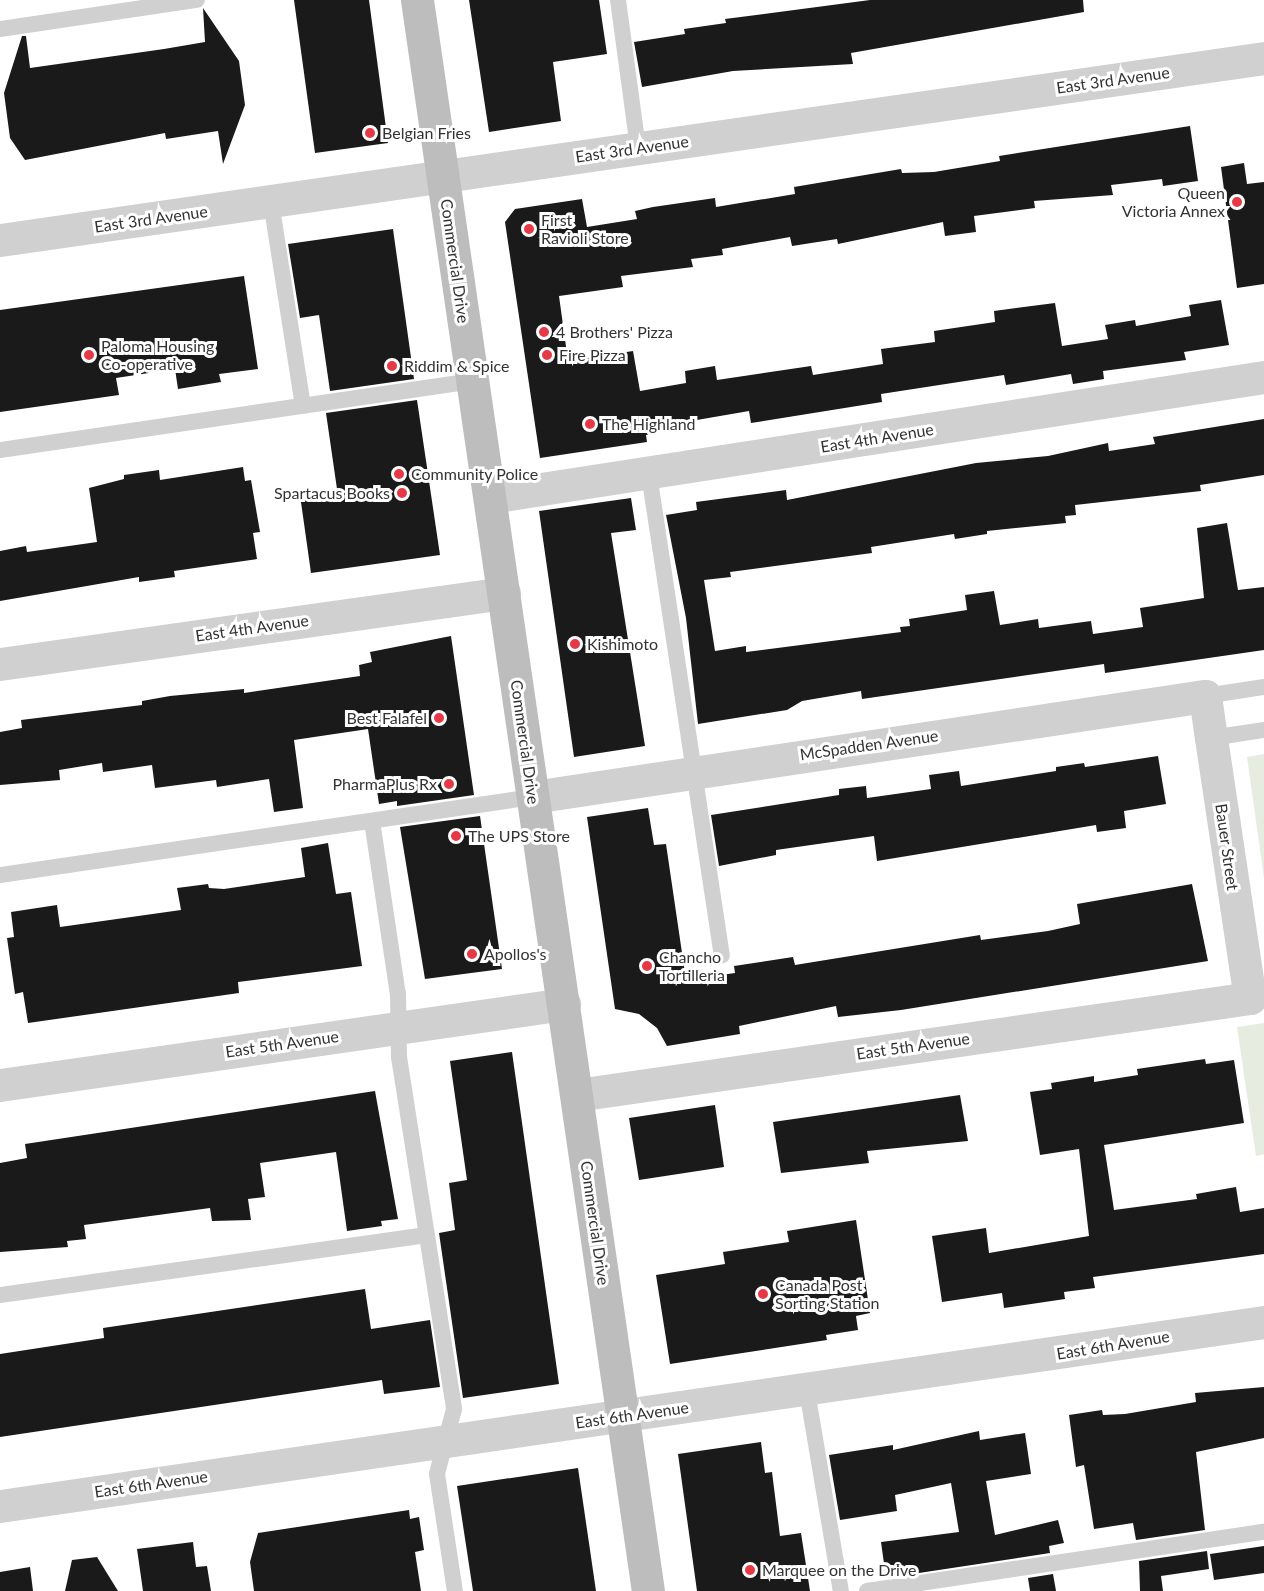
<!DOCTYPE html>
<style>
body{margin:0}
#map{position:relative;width:1264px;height:1591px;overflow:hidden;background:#fff;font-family:Lato,sans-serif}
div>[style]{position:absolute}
.green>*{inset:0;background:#e6ecdf}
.building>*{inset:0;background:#1a1a1a}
.lane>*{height:16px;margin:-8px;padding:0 8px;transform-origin:8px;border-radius:8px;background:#d0d0d0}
.street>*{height:33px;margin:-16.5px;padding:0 16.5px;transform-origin:16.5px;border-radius:16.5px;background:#d0d0d0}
.secondary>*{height:33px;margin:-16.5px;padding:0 16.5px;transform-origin:16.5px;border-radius:16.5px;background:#bdbdbd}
.dots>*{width:16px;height:16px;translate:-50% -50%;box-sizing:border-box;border:3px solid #fff;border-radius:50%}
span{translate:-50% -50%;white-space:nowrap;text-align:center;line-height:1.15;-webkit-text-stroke:6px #fff;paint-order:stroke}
.street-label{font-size:16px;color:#333}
.poi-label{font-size:16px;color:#333}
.left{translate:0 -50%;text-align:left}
.right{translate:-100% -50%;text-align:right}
</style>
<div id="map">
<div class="green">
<div style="clip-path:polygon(1264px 754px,1264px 878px,1247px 757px)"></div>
<div style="clip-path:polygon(1264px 1023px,1264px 1154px,1256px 1156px,1237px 1027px)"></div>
</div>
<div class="building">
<div style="clip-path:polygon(294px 0,369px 0,388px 143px,315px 153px)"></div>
<div style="clip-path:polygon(469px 0,599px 0,607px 54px,553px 62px,561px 121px,489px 132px)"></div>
<div style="clip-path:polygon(870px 0,1083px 0,1084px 12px,851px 53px,853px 64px,733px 71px,642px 87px,634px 42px,685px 34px,684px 29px,726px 23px,725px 19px)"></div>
<div style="clip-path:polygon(203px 8px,239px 61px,245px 105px,223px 164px,218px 131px,166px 139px,165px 133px,25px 160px,10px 138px,4px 93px,22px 36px,26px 36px,30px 68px,164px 49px,205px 42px)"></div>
<div style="clip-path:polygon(1190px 126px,1198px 181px,1163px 186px,1162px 179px,1111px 185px,1113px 195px,1034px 201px,1035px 208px,974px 216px,976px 232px,945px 236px,943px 222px,838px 244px,837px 239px,792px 246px,790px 237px,722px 249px,723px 255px,691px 259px,693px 267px,621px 276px,623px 287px,559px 296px,568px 361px,633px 351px,640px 391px,686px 383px,685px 371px,715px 366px,717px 380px,811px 366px,813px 375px,883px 364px,881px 349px,935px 342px,934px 331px,995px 322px,994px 311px,1055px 303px,1062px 346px,1108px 339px,1105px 325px,1135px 320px,1136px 326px,1191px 316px,1189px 305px,1221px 300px,1229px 345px,1184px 352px,1186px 360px,1103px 371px,1104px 379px,1073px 384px,1071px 374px,1006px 385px,1004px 375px,881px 394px,882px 402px,751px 423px,749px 411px,691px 421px,692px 427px,646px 435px,647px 442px,540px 458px,505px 222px,515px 209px,582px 199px,587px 227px,637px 219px,635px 211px,653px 207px,715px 198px,716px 207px,795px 194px,794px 187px,871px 174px,901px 169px,902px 173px,934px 172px,1000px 161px,999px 156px)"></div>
<div style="clip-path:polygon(1244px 163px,1247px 184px,1264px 182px,1264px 284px,1237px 288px,1221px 167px)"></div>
<div style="clip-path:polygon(393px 229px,414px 379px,330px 391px,319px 315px,300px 318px,288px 244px)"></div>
<div style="clip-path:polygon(244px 276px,258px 369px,219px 374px,221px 382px,178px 389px,175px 369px,116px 378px,119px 395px,0 412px,0 310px)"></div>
<div style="clip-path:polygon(417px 400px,440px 555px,311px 573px,300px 495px,337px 489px,326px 413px)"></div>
<div style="clip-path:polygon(1264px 419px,1264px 475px,1200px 485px,1201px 491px,1075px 505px,1076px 515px,1065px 516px,1066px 523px,987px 531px,987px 534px,955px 539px,954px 534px,871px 547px,872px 553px,730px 572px,731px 577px,704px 580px,715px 651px,746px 646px,746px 652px,901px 632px,900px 627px,910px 626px,909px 619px,967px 610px,965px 595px,994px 591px,1000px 625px,1038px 619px,1039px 628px,1091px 621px,1093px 634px,1143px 627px,1140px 608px,1204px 598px,1197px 528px,1227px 523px,1238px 590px,1264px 587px,1264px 650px,1105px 673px,1104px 664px,862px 699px,861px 691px,802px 701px,787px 710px,698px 724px,686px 618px,666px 515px,697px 510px,696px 502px,786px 490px,787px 500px,976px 463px,1048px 456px,1108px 443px,1109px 451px,1155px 444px,1153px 437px)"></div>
<div style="clip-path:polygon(243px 467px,245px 481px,251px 480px,260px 532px,253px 533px,257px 559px,174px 571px,175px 577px,139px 582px,139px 577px,0 601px,0 551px,26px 546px,27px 552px,97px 542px,89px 488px,124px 479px,124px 475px,159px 470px,160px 480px)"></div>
<div style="clip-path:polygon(631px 498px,636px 530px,611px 533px,645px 746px,574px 757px,539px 511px)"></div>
<div style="clip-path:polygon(451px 636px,474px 795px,397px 806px,397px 801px,379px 804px,368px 729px,294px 740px,303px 808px,274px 812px,269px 779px,217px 787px,216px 780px,155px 788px,152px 765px,103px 772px,102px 763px,59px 770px,60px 780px,0 785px,0 732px,22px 728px,21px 720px,142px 705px,142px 701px,170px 696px,244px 689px,244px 693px,360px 676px,359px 665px,372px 662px,370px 652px)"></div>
<div style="clip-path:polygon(1158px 756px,1166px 804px,1124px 811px,1126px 828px,1097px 832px,1096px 825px,877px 861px,874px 836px,776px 850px,776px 855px,719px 866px,711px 815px,839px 795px,839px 789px,866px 786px,867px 798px,931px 789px,929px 775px,959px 771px,961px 786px,1056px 771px,1056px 767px,1084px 763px,1085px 767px)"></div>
<div style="clip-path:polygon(648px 808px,654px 845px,666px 844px,686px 980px,735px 973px,734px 966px,793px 957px,795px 965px,980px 935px,981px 940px,1048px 931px,1080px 924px,1077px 904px,1192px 884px,1208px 961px,901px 1010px,838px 1017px,836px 1006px,739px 1026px,740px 1034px,667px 1046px,657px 1028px,639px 1014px,615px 1009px,587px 817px)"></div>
<div style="clip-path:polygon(480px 816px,502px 969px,425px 979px,400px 827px)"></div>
<div style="clip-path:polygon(328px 843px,336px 894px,351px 892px,362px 966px,238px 982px,239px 993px,28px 1023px,23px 992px,15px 994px,7px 938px,14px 937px,11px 912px,57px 905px,60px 927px,181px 910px,177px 888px,208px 884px,209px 888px,224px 889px,305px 877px,301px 848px)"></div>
<div style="clip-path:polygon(512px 1052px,559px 1384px,463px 1398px,439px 1233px,455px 1230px,449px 1183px,467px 1180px,450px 1061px)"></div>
<div style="clip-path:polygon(1205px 1059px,1206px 1064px,1234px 1060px,1244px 1123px,1104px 1145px,1114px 1210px,1197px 1199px,1196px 1194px,1236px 1187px,1240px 1212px,1264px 1208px,1264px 1254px,1093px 1277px,1095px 1288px,1064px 1292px,1065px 1299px,1004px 1308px,1002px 1293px,942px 1302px,932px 1236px,986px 1228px,989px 1253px,1089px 1236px,1079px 1149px,1040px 1155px,1030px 1092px,1052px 1089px,1051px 1083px,1094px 1076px,1094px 1082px,1138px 1075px,1137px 1069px)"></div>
<div style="clip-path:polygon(375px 1091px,398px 1219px,381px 1221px,382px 1226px,347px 1231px,336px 1152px,260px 1163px,265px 1197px,248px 1199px,251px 1220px,212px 1221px,210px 1208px,84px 1225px,86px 1239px,67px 1241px,68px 1247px,0 1252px,0 1163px,27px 1158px,25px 1144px)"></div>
<div style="clip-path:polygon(960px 1095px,968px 1141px,867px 1151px,869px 1163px,781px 1173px,773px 1122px)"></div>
<div style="clip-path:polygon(715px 1105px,724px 1167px,639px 1180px,629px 1118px)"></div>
<div style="clip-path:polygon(856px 1220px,870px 1313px,856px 1316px,858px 1330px,826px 1335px,827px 1340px,670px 1364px,656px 1275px,725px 1264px,723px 1252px,789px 1242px,787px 1231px)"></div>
<div style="clip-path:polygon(365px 1289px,371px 1329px,430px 1320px,440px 1387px,384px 1394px,382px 1380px,0 1437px,0 1354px,104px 1338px,103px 1328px)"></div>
<div style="clip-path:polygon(1264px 1387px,1264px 1438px,1196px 1452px,1205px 1530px,1136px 1540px,1133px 1523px,1094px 1529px,1084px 1465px,1076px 1467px,1069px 1415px,1102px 1410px,1103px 1415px,1125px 1414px,1196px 1402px,1195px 1393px)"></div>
<div style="clip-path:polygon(979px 1431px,980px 1440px,1025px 1433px,1031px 1474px,986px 1481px,995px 1535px,1058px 1520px,1064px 1543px,1049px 1546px,1050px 1553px,886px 1578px,881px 1542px,959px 1532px,951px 1483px,895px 1495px,897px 1511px,840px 1520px,829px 1455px,893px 1445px,893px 1450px)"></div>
<div style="clip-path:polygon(761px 1442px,765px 1473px,772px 1472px,780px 1536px,801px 1533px,810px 1591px,697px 1591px,678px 1454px)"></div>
<div style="clip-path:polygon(578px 1468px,596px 1591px,473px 1591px,457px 1486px)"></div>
<div style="clip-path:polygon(409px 1510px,410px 1519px,419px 1517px,424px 1550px,415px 1552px,421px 1591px,254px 1591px,250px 1562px,258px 1533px)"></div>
<div style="clip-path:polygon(193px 1542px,196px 1567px,207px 1566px,211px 1591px,143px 1591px,137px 1549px)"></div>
<div style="clip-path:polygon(1264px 1546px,1264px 1573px,1214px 1580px,1210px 1554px)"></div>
<div style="clip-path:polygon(1207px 1551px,1209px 1569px,1161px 1576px,1163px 1591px,1140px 1591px,1139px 1561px)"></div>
<div style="clip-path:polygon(97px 1557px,118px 1591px,65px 1591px,72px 1560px)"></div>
<div style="clip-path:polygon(30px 1567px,33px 1591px,0 1591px,0 1572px)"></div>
<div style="clip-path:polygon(1053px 1574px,1056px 1591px,1030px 1591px,1028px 1578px)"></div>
</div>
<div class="lane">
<div style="left:618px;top:0;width:149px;rotate:82.3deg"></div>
<div style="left:0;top:29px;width:199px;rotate:-8.4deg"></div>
<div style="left:271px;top:202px;width:206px;rotate:81.1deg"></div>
<div style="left:0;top:450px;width:478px;rotate:-8.3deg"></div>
<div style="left:649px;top:474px;width:487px;rotate:81.4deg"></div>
<div style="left:1205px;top:696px;width:60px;rotate:-8.7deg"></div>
<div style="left:1211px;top:738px;width:54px;rotate:-8.6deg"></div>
<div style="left:372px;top:821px;width:175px;rotate:81.5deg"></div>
<div style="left:398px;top:994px;width:63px;rotate:89.1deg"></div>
<div style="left:399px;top:1057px;width:356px;rotate:81.1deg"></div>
<div style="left:454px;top:1409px;width:67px;rotate:104.7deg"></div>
<div style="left:437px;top:1474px;width:118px;rotate:81.3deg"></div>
<div style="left:0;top:875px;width:539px;rotate:-8.33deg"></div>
<div style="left:0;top:1295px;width:431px;rotate:-8deg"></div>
<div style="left:807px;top:1391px;width:203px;rotate:80.4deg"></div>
<div style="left:867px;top:1591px;width:401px;rotate:-8.5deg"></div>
</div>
<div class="street">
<div style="left:0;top:240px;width:1277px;rotate:-8.19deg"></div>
<div style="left:490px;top:497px;width:783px;rotate:-8.81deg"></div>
<div style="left:0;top:664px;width:509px;rotate:-8.02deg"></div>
<div style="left:533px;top:797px;width:680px;rotate:-8.55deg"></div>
<div style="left:1205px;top:696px;width:42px;rotate:81.9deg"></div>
<div style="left:1211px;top:738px;width:263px;rotate:81.5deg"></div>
<div style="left:1250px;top:998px;width:680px;rotate:171.8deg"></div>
<div style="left:0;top:1085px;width:570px;rotate:-8.17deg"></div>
<div style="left:0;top:1506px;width:1277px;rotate:-8.28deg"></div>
</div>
<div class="secondary">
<div style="left:417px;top:0;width:1608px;rotate:81.74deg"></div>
</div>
<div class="dots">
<div style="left:370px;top:133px;background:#e63946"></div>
<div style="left:1237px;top:202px;background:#e63946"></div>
<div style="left:529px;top:229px;background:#e63946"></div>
<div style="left:544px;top:332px;background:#e63946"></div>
<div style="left:89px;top:355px;background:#e63946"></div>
<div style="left:547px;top:355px;background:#e63946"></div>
<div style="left:392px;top:366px;background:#e63946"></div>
<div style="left:590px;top:424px;background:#e63946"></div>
<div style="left:399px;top:474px;background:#e63946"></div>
<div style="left:402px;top:493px;background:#e63946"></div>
<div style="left:575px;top:644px;background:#e63946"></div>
<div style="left:439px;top:718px;background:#e63946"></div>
<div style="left:449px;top:784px;background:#e63946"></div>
<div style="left:456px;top:836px;background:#e63946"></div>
<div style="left:472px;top:954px;background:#e63946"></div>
<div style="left:647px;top:966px;background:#e63946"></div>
<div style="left:763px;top:1294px;background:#e63946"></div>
<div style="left:750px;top:1570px;background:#e63946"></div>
</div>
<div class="street-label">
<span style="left:1113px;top:80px;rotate:-8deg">East 3rd Avenue</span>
<span style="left:632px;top:149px;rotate:-8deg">East 3rd Avenue</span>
<span style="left:151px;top:219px;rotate:-8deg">East 3rd Avenue</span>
<span style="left:455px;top:261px;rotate:82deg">Commercial Drive</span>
<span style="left:877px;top:438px;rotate:-9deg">East 4th Avenue</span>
<span style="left:252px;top:628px;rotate:-8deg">East 4th Avenue</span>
<span style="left:525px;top:742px;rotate:82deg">Commercial Drive</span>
<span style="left:869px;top:745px;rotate:-8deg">McSpadden Avenue</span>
<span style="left:1227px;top:847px;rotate:82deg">Bauer Street</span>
<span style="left:282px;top:1044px;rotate:-8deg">East 5th Avenue</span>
<span style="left:913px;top:1046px;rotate:-8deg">East 5th Avenue</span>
<span style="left:595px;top:1223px;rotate:82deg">Commercial Drive</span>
<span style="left:1113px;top:1345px;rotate:-9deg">East 6th Avenue</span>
<span style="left:632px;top:1415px;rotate:-8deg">East 6th Avenue</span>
<span style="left:151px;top:1484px;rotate:-8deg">East 6th Avenue</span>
</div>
<div class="poi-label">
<span class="left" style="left:382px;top:133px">Belgian Fries</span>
<span class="right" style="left:1225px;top:202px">Queen<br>Victoria Annex</span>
<span class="left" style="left:541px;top:229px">First<br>Ravioli Store</span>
<span class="left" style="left:556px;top:332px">4 Brothers' Pizza</span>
<span class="left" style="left:101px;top:355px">Paloma Housing<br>Co-operative</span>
<span class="left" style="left:559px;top:355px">Fire Pizza</span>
<span class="left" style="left:404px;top:366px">Riddim &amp; Spice</span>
<span class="left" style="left:602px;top:424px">The Highland</span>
<span class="left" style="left:411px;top:474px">Community Police</span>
<span class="right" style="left:390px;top:493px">Spartacus Books</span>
<span class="left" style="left:587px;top:644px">Kishimoto</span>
<span class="right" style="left:427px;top:718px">Best Falafel</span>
<span class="right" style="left:437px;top:784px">PharmaPlus Rx</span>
<span class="left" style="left:468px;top:836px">The UPS Store</span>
<span class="left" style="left:484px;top:954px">Apollos's</span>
<span class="left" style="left:659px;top:966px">Chancho<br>Tortilleria</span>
<span class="left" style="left:775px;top:1294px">Canada Post<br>Sorting Station</span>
<span class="left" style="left:762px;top:1570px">Marquee on the Drive</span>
</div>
</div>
